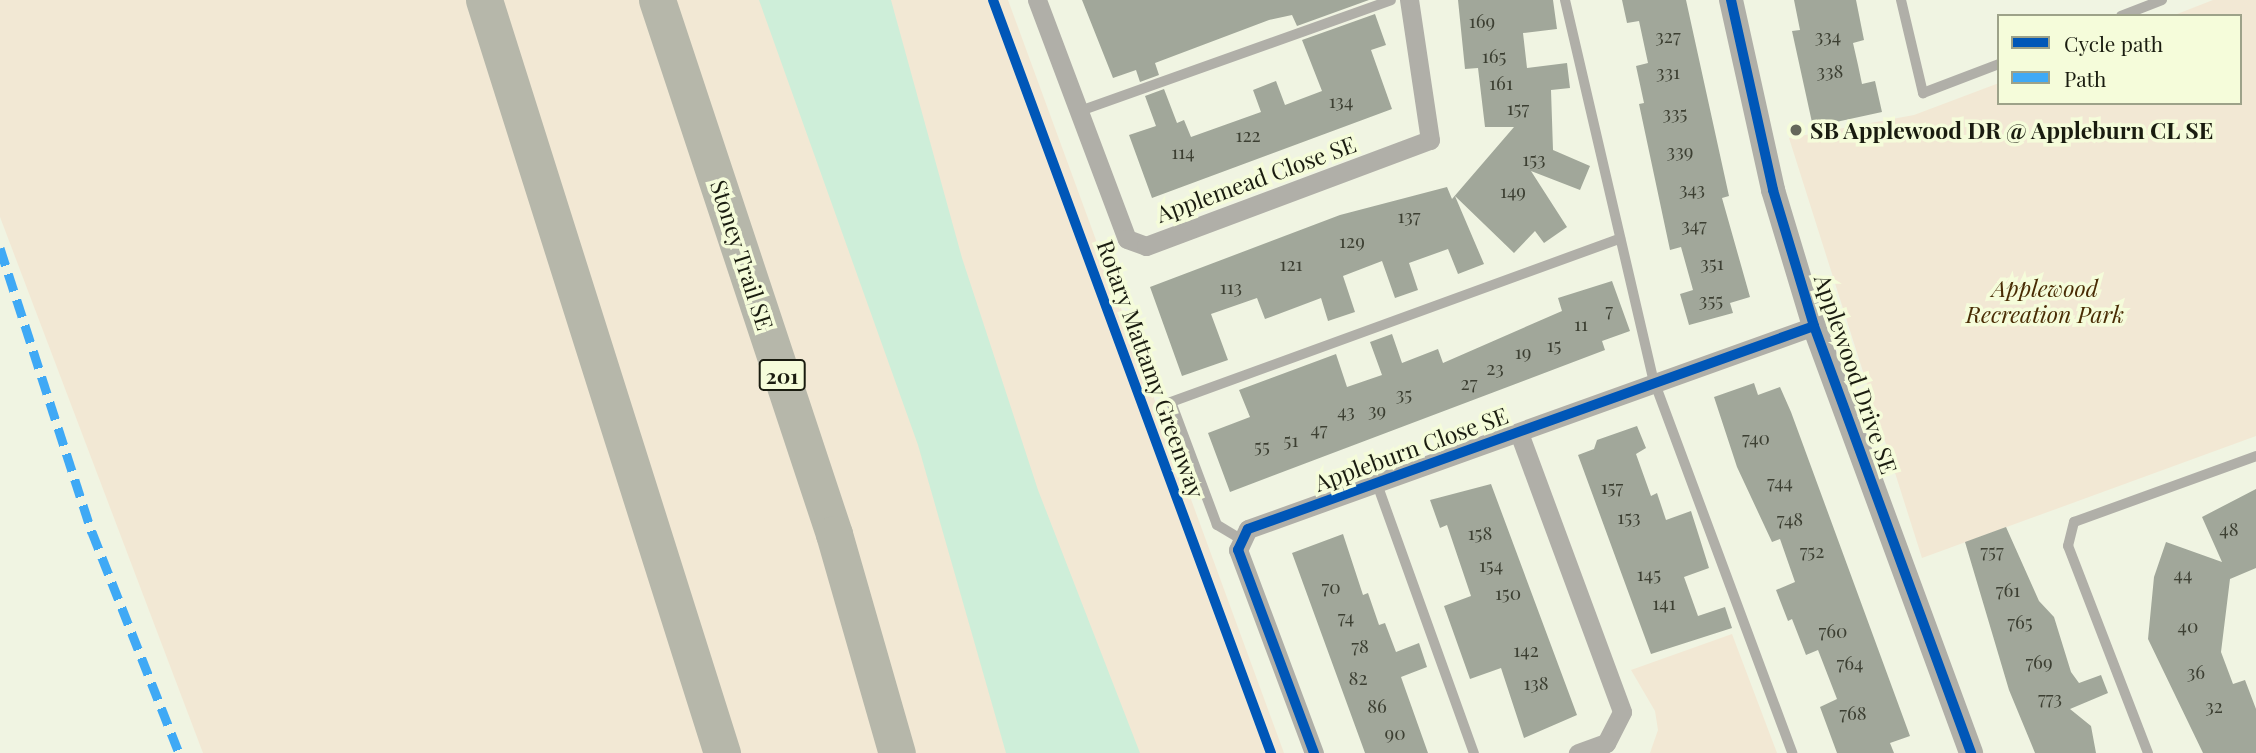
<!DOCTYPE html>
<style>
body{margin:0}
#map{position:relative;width:2256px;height:753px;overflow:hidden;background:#f0f4e2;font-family:"Playfair Display",serif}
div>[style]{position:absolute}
.green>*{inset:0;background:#f2e8d4}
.water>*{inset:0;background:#ceeed9}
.building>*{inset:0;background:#a1a79a}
.service>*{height:10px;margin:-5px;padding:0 5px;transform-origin:5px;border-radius:5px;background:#b0afa8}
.minor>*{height:19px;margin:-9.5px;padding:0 9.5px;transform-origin:9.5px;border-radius:9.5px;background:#b0afa8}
.tertiary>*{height:24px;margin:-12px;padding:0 12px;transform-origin:12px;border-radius:12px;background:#b0afa8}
.motorway>*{height:37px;margin:-18.5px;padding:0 18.5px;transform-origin:18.5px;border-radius:18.5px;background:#b6b7aa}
.quiet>*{height:9px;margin-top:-4.5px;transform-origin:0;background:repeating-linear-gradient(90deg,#3fa9f5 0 18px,transparent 0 27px)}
.cycleway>*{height:10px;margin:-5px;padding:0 5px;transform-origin:5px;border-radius:5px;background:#0057b8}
.dots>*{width:19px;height:19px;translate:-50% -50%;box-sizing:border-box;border:4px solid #f5fcda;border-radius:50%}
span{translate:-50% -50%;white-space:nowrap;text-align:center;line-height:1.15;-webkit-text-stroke:7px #f5fcda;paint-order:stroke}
.number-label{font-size:19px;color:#3c3f32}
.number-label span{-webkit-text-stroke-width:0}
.shield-label span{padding:2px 5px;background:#f5fcda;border:2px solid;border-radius:5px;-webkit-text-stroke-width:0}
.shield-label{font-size:21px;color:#1a1c10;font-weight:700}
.poi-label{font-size:23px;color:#1a1c10;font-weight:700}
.left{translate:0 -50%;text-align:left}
.street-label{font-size:23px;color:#1a1c10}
.park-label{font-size:23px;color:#492c04;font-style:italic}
.legend{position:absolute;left:1997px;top:14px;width:245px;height:91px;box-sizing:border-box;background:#f5fcda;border:2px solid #9da289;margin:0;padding:9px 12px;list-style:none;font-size:21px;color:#1a1c10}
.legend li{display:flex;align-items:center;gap:14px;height:35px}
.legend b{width:35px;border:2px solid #9da289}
</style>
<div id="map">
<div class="green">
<div style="clip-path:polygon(0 0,1008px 0,1284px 753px,203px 753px,0 217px)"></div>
<div style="clip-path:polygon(2213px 0,2256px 0,2256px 436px,1922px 558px,1789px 138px,1914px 115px,1999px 83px,1999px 103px,2240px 103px,2240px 16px,2172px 16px)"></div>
<div style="clip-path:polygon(1732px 634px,1777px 753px,1650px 753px,1658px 730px,1655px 711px,1631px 670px)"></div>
</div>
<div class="water">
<div style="clip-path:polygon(759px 0,891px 0,962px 258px,1038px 490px,1140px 753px,1006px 753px,918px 445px)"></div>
</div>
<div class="building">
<div style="clip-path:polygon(1082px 0,1369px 0,1297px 26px,1292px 15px,1269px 20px,1155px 63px,1159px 75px,1140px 82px,1136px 70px,1113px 78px)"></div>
<div style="clip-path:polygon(1458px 0,1553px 0,1557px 29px,1523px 33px,1527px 68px,1567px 63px,1570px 88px,1551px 90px,1553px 150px,1590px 166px,1580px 190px,1531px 171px,1567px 227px,1544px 243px,1535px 231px,1514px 253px,1455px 196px,1484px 264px,1458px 274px,1448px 249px,1409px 263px,1418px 290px,1395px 298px,1382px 261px,1343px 276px,1355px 312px,1328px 321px,1321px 298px,1265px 319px,1257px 298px,1211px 314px,1228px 360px,1182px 376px,1150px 287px,1340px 215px,1447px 187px,1452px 199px,1514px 127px,1485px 127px,1478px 68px,1465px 69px)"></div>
<div style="clip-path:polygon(1622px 0,1686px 0,1729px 196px,1722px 198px,1750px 297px,1730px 303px,1733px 313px,1689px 325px,1680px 294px,1693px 290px,1681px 247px,1670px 250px,1639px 104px,1644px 103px,1636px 66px,1648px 63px,1639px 21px,1627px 23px)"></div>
<div style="clip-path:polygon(1794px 0,1856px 0,1864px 40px,1853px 43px,1858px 65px,1862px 84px,1875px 81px,1882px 112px,1813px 127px,1792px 31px,1800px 30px)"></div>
<div style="clip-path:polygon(1375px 14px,1386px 45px,1371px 50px,1392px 109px,1152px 198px,1129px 135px,1156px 126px,1145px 96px,1164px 89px,1177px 123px,1184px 120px,1191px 137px,1261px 112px,1253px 90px,1276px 81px,1285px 105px,1322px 91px,1302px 40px)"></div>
<div style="clip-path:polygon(1612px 281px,1630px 331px,1602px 341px,1605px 350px,1230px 492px,1208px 433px,1250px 417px,1239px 390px,1336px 354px,1347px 387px,1382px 375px,1370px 342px,1392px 334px,1402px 363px,1438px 349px,1443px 363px,1562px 311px,1558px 298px)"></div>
<div style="clip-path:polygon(1754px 383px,1758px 395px,1780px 387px,1791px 412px,1910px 736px,1890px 743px,1894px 753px,1837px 753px,1820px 707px,1837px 699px,1818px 650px,1806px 655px,1792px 619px,1788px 621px,1776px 590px,1795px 582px,1780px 539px,1772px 542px,1737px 467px,1714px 397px)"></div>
<div style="clip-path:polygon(1637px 426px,1646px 448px,1636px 454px,1651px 496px,1657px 493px,1666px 520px,1691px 511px,1698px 533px,1709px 568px,1684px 577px,1698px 616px,1725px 607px,1732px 628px,1651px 654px,1578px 455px,1594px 449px,1597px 440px)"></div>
<div style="clip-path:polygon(1491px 484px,1577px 715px,1524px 738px,1501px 668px,1470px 679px,1444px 606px,1471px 596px,1447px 525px,1440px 528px,1430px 500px)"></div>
<div style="clip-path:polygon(2256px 489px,2256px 568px,2230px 579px,2221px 652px,2233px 684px,2245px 680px,2256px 709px,2256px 753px,2203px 753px,2148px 639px,2154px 577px,2166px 542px,2222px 562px,2202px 517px)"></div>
<div style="clip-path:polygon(2006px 527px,2039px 601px,2054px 617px,2071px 672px,2079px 683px,2101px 675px,2108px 693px,2070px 709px,2091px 726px,2096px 753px,2035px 753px,2009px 690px,1965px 542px)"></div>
<div style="clip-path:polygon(1343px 534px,1363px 595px,1368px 593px,1379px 625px,1385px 623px,1396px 652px,1419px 643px,1427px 667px,1401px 677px,1428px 753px,1365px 753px,1292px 553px)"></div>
</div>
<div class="service">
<div style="left:1565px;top:0;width:391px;rotate:76.9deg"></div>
<div style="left:1654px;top:381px;width:397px;rotate:69.6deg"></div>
<div style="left:1901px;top:0;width:96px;rotate:76.7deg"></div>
<div style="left:1923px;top:93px;width:81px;rotate:-20.9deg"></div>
<div style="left:2121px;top:16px;width:44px;rotate:-21.3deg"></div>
<div style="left:1080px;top:111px;width:330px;rotate:-19.6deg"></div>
<div style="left:1377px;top:484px;width:286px;rotate:70.2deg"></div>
<div style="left:1239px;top:538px;width:26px;rotate:-149deg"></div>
<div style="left:1217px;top:525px;width:131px;rotate:-110.5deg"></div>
<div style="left:1171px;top:402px;width:478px;rotate:-20deg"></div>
<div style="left:2148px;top:753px;width:222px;rotate:-111.1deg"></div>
<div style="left:2068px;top:546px;width:25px;rotate:-76deg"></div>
<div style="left:2074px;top:522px;width:194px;rotate:-19.9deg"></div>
</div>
<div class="minor">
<div style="left:1037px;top:0;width:255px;rotate:69.4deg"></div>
<div style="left:1127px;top:239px;width:20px;rotate:20deg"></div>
<div style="left:1146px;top:246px;width:303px;rotate:-20.5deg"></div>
<div style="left:1430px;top:140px;width:142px;rotate:-98.5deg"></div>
<div style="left:1519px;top:433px;width:297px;rotate:69.7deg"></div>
<div style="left:1622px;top:712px;width:35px;rotate:117deg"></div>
<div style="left:1606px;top:743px;width:30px;rotate:160deg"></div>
<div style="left:1314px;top:753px;width:217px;rotate:-110.5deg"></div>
<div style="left:1238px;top:550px;width:23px;rotate:-65deg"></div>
<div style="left:1248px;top:529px;width:601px;rotate:-19.73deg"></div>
</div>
<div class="tertiary">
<div style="left:1731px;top:0;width:195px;rotate:77.5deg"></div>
<div style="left:1773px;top:190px;width:142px;rotate:73.2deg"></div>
<div style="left:1814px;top:326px;width:455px;rotate:69.8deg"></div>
</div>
<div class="motorway">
<div style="left:484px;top:0;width:790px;rotate:72.46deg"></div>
<div style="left:657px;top:0;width:563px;rotate:71.66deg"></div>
<div style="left:834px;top:534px;width:228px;rotate:74deg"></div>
</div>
<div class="quiet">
<div style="left:0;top:248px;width:299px;rotate:72.1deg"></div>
<div style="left:92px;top:532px;width:238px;rotate:68.5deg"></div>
</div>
<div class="cycleway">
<div style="left:993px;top:0;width:803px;rotate:69.74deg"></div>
<div style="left:1731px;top:0;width:195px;rotate:77.5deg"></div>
<div style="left:1773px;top:190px;width:142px;rotate:73.2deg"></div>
<div style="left:1814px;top:326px;width:455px;rotate:69.8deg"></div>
<div style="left:1314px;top:753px;width:217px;rotate:-110.5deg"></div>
<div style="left:1238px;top:550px;width:23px;rotate:-65deg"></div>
<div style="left:1248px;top:529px;width:601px;rotate:-19.73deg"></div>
</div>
<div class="dots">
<div style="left:1796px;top:130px;background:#65685a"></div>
</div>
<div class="number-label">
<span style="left:1482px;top:21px">169</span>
<span style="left:1668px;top:36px">327</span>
<span style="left:1828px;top:36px">334</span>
<span style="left:1494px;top:56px">165</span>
<span style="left:1830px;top:71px">338</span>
<span style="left:1668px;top:72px">331</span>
<span style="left:1501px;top:83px">161</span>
<span style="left:1341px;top:101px">134</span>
<span style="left:1518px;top:108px">157</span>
<span style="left:1675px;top:113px">335</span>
<span style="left:1248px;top:135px">122</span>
<span style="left:1680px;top:151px">339</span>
<span style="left:1183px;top:152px">114</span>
<span style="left:1534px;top:159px">153</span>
<span style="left:1692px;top:189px">343</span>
<span style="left:1513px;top:191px">149</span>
<span style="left:1409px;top:216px">137</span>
<span style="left:1694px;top:225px">347</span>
<span style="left:1352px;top:241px">129</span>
<span style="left:1712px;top:263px">351</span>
<span style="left:1291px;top:264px">121</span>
<span style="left:1231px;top:287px">113</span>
<span style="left:1711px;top:300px">355</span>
<span style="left:1609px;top:310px">7</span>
<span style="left:1581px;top:324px">11</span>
<span style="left:1554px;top:345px">15</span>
<span style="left:1523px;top:352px">19</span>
<span style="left:1495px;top:368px">23</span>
<span style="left:1469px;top:383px">27</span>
<span style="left:1404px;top:394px">35</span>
<span style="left:1377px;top:410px">39</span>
<span style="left:1346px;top:411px">43</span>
<span style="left:1319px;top:429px">47</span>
<span style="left:1756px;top:438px">740</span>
<span style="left:1291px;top:440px">51</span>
<span style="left:1262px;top:446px">55</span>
<span style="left:1780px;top:482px">744</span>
<span style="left:1612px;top:487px">157</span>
<span style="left:1629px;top:517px">153</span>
<span style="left:1790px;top:519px">748</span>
<span style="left:2229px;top:529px">48</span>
<span style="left:1480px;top:533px">158</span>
<span style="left:1812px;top:551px">752</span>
<span style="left:1992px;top:551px">757</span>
<span style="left:1491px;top:565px">154</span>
<span style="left:1649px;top:574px">145</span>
<span style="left:2183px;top:574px">44</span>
<span style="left:1331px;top:587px">70</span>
<span style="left:2008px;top:590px">761</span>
<span style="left:1508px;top:593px">150</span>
<span style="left:1664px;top:603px">141</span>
<span style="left:1346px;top:617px">74</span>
<span style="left:2020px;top:622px">765</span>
<span style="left:2188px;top:626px">40</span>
<span style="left:1833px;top:631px">760</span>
<span style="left:1360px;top:646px">78</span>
<span style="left:1526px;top:650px">142</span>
<span style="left:2039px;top:662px">769</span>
<span style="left:1850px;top:663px">764</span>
<span style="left:2196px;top:672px">36</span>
<span style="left:1358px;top:678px">82</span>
<span style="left:1536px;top:683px">138</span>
<span style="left:2050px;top:698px">773</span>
<span style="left:1377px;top:706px">86</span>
<span style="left:2214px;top:706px">32</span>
<span style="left:1853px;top:713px">768</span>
<span style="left:1395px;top:733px">90</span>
</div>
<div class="shield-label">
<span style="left:782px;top:375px">201</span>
</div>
<div class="poi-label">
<span class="left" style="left:1810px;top:130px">SB Applewood DR @ Appleburn CL SE</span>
</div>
<div class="street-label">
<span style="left:1256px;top:179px;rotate:-20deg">Applemead Close SE</span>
<span style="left:742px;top:255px;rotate:72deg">Stoney Trail SE</span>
<span style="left:1151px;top:369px;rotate:70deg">Rotary Mattamy Greenway</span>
<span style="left:1856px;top:374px;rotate:71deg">Applewood Drive SE</span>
<span style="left:1411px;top:449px;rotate:-20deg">Appleburn Close SE</span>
</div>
<div class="park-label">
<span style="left:2045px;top:301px">Applewood<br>Recreation Park</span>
</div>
<ul class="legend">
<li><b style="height:9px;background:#0057b8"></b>Cycle path</li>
<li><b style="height:9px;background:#3fa9f5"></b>Path</li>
</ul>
</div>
